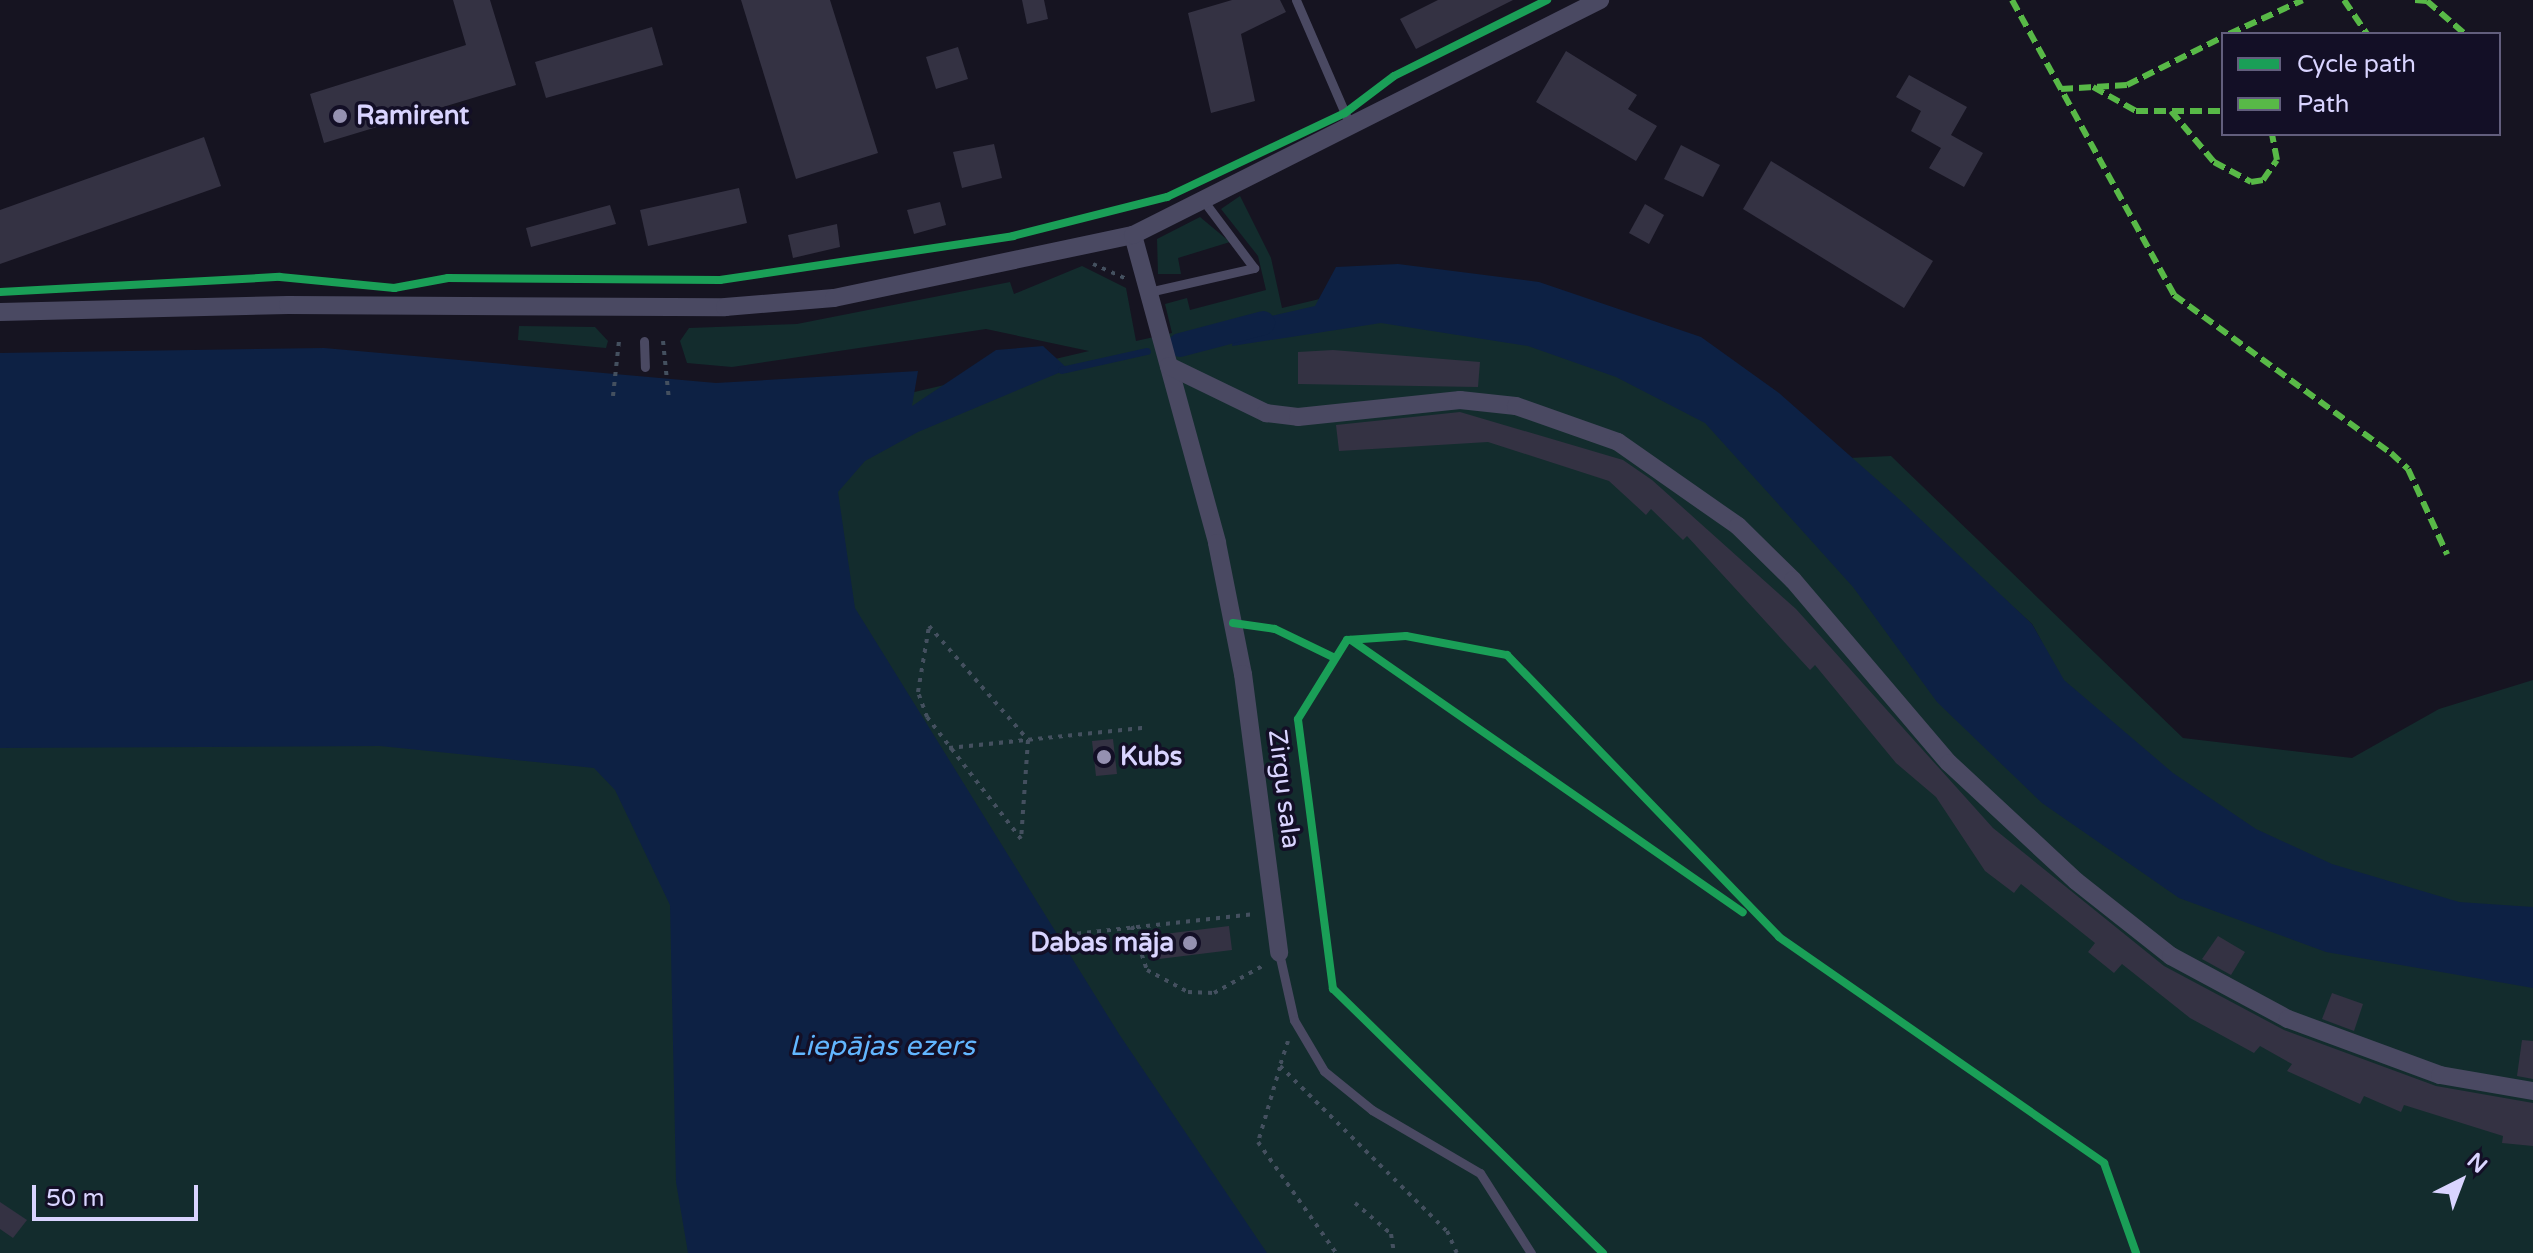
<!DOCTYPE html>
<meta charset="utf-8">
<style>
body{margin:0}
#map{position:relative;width:2533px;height:1253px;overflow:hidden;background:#161421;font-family:"Varela Round",sans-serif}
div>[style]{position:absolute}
.green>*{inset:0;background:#132c2d}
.water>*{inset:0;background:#0d2144}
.stream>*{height:7px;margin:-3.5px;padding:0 3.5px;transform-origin:3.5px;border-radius:3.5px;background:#0d2144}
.canal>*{height:24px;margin:-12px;padding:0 12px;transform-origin:12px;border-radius:12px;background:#0d2144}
.building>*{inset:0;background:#343243}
.path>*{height:4px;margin-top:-2px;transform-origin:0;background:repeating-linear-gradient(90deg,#44505f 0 4px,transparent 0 10px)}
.service>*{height:9px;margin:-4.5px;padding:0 4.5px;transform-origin:4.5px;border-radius:4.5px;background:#4a4962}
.minor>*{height:18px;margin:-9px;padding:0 9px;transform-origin:9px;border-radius:9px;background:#4a4962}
.quiet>*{height:6px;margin-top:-3px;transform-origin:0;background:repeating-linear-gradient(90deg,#58b947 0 12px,transparent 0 18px)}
.cycleway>*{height:8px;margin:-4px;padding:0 4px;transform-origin:4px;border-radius:4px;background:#1a9f57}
.dots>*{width:22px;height:22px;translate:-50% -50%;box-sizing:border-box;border:4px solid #130f26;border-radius:50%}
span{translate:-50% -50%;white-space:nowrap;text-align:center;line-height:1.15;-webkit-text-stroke:7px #130f26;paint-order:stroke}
.poi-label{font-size:26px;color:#d9d4ff;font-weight:700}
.left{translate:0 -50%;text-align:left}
.right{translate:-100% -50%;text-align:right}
.street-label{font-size:26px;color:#d9d4ff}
.water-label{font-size:28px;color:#62b6ff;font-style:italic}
.legend{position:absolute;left:2221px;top:32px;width:280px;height:104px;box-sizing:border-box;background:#130f26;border:2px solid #625e7d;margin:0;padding:10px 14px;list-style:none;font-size:24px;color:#d9d4ff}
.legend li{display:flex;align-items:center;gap:16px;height:40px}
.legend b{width:40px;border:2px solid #625e7d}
.north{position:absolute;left:2421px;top:1141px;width:80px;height:80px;-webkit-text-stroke:6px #130f26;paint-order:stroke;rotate:42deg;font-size:22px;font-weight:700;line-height:32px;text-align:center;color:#d9d4ff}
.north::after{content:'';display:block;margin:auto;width:28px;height:36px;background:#d9d4ff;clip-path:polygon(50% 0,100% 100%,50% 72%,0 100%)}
.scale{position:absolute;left:32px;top:1185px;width:166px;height:36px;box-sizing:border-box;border:4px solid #d9d4ff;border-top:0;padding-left:10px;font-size:24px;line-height:28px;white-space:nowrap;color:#d9d4ff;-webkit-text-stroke:6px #130f26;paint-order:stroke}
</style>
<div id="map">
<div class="green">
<div style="clip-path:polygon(1240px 196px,1271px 258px,1282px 308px,1353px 291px,1620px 346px,2042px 642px,2032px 624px,1849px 458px,1891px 456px,2183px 738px,2352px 758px,2439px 709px,2533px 680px,2533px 1253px,0 1253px,0 444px,761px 428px,1089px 351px,986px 329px,732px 367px,687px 363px,680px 341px,689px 328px,797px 324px,1010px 282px,1014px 294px,1082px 266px,1126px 288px,1136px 341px,1172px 333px,1165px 304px,1187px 298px,1190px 310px,1266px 290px,1258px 256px,1221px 209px)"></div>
<div style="clip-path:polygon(1200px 217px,1230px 242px,1178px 258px,1181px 274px,1158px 274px,1157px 239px)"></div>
<div style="clip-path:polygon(519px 326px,595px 327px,608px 341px,606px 348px,518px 340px)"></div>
</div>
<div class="water">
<div style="clip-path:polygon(1398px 264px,1539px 282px,1701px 337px,1779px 393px,1900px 500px,2032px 624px,2064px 680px,2173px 773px,2256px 829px,2332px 864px,2459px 902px,2533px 907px,2533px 988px,2326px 952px,2179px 898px,2042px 803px,1937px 702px,1853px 587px,1705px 423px,1616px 377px,1528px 346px,1381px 323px,1232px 346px,1236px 324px,1315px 306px,1336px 267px)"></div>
<div style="clip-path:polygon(1043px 346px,1068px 369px,918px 432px,865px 461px,838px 492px,855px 608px,1119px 1034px,1267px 1253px,688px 1253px,676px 1182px,670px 905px,615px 790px,594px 768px,380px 746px,0 748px,0 353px,324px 348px,716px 383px,918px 371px,912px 406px,996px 350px)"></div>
</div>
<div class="stream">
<div style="left:1061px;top:370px;width:88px;rotate:-12.5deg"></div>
</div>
<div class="canal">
<div style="left:1180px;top:345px;width:86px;rotate:-14.8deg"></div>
</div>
<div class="building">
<div style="clip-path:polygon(453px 0,490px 0,516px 85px,324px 143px,310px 94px,466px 45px)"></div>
<div style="clip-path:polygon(741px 0,830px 0,878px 153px,796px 179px)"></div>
<div style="clip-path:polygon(1022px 0,1044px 0,1048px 19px,1027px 24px)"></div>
<div style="clip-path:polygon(1232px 0,1280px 0,1286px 12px,1241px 34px,1255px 101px,1211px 113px,1188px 13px)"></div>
<div style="clip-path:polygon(1438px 0,1513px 0,1416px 49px,1400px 19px)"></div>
<div style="clip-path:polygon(652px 27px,663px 65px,546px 98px,535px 62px)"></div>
<div style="clip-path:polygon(958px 47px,968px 79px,936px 89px,926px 57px)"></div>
<div style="clip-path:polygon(1566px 51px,1637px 95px,1628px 109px,1657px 126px,1636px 161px,1536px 102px)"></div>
<div style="clip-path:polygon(1909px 75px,1967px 107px,1951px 135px,1983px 153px,1964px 187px,1929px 168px,1941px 148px,1911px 131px,1921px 111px,1896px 97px)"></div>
<div style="clip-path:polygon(204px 137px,221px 186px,0 264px,0 210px)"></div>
<div style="clip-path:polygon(994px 144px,1002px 178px,962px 188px,953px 152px)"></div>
<div style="clip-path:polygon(1681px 145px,1720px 165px,1703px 197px,1664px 179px)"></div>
<div style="clip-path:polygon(1771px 161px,1933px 261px,1904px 308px,1743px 209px)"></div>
<div style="clip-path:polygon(739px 188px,747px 223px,648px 246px,640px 210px)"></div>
<div style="clip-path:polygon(940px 202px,946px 225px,914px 234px,907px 210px)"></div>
<div style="clip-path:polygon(1645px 204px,1664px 215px,1649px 244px,1629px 233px)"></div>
<div style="clip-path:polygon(610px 205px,616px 224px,531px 247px,526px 228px)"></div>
<div style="clip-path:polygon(837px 224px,840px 247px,793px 258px,788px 235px)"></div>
<div style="clip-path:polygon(1333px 350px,1480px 362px,1478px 387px,1298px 384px,1298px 352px)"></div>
<div style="clip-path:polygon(1460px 412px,1623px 460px,1652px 480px,1796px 609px,1993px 828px,2164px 966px,2284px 1030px,2436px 1086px,2533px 1103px,2533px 1146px,2502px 1143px,2503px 1136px,2404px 1105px,2401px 1112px,2364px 1096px,2360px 1104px,2287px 1071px,2292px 1064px,2260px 1046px,2254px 1053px,2190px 1018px,2122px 964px,2114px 973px,2088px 952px,2095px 943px,2021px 884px,2014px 893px,1985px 871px,1936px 797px,1896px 763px,1815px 665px,1810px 670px,1687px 536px,1683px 540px,1651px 509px,1646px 515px,1609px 481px,1488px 442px,1339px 451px,1336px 425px)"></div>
<div style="clip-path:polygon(1113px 739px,1117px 774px,1096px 776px,1092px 741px)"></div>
<div style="clip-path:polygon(1229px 926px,1232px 950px,1151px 960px,1148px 936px)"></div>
<div style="clip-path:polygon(2218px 936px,2245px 952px,2231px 975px,2202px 959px)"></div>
<div style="clip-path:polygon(2332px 993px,2363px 1004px,2354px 1031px,2322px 1019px)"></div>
<div style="clip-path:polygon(2522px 1040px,2533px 1041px,2533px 1079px,2517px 1076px)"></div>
<div style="clip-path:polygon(0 1202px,27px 1220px,13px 1238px,0 1229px)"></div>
</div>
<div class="path">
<div style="left:1093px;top:264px;width:35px;rotate:24deg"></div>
<div style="left:663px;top:341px;width:59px;rotate:84.2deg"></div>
<div style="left:613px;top:396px;width:55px;rotate:-83.8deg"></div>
<div style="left:929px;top:626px;width:151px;rotate:49deg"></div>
<div style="left:1028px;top:740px;width:99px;rotate:94deg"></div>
<div style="left:1021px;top:839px;width:154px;rotate:-127.6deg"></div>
<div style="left:927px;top:717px;width:27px;rotate:-110deg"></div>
<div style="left:918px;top:692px;width:67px;rotate:-80.5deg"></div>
<div style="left:949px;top:748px;width:196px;rotate:-5.9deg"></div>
<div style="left:1132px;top:926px;width:46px;rotate:71.2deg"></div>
<div style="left:1147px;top:970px;width:47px;rotate:28.2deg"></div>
<div style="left:1188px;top:992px;width:26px;rotate:2deg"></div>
<div style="left:1214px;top:993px;width:57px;rotate:-29.2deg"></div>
<div style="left:1047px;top:937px;width:209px;rotate:-6.3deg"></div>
<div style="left:1288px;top:1041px;width:26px;rotate:108deg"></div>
<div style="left:1280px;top:1066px;width:235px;rotate:44.7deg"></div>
<div style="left:1447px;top:1231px;width:24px;rotate:66deg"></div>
<div style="left:1280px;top:1067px;width:78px;rotate:106.3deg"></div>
<div style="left:1258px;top:1142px;width:136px;rotate:54.9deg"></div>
<div style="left:1355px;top:1203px;width:48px;rotate:40.7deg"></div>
<div style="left:1391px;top:1234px;width:19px;rotate:81deg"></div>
</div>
<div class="service">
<div style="left:1296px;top:0;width:138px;rotate:66.6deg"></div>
<div style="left:1153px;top:291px;width:104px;rotate:-12.8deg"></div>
<div style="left:1254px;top:268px;width:80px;rotate:-126.9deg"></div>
<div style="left:644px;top:341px;width:26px;rotate:88deg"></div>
<div style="left:1279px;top:953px;width:69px;rotate:77.4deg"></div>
<div style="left:1294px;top:1020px;width:59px;rotate:59.5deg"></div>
<div style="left:1324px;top:1071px;width:62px;rotate:39.1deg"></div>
<div style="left:1372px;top:1110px;width:125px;rotate:30.3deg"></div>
<div style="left:1480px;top:1173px;width:95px;rotate:57.5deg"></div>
</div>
<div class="minor">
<div style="left:1133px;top:235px;width:319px;rotate:74.7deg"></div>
<div style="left:1217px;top:543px;width:134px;rotate:78.8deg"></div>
<div style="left:1243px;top:674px;width:281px;rotate:82.6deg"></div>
<div style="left:0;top:312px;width:288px;rotate:-1.4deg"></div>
<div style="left:288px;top:305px;width:437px;rotate:0.3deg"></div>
<div style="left:725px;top:307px;width:109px;rotate:-4.7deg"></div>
<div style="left:834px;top:298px;width:306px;rotate:-11.9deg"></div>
<div style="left:1133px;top:235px;width:523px;rotate:-26.71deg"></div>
<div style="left:1169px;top:366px;width:108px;rotate:25.9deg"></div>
<div style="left:1266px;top:413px;width:32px;rotate:7deg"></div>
<div style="left:1298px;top:417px;width:163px;rotate:-6deg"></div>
<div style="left:1460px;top:400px;width:56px;rotate:6.1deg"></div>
<div style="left:1516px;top:406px;width:108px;rotate:19.4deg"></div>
<div style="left:1618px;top:442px;width:146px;rotate:35deg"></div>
<div style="left:1738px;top:526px;width:77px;rotate:44.5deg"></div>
<div style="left:1793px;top:580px;width:240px;rotate:49.6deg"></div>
<div style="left:1949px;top:763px;width:173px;rotate:42.9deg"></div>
<div style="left:2076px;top:881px;width:121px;rotate:38.3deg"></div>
<div style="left:2171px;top:956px;width:133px;rotate:28.3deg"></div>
<div style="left:2288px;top:1019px;width:162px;rotate:20.2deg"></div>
<div style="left:2440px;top:1075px;width:94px;rotate:9.8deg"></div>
</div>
<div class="quiet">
<div style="left:2012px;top:0;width:337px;rotate:61.2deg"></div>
<div style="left:2174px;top:295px;width:268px;rotate:36.1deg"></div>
<div style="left:2391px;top:453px;width:23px;rotate:43deg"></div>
<div style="left:2408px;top:469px;width:94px;rotate:65.4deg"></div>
<div style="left:2344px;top:0;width:41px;rotate:55.9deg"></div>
<div style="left:2415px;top:0;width:12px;rotate:5deg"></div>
<div style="left:2427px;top:1px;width:50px;rotate:41deg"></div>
<div style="left:2229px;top:34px;width:81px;rotate:-24.7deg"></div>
<div style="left:2093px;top:87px;width:49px;rotate:29.2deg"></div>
<div style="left:2136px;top:111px;width:87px"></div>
<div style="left:2061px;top:89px;width:66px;rotate:-3.5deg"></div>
<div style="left:2127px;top:85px;width:107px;rotate:-26.6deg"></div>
<div style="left:2171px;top:111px;width:67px;rotate:49.9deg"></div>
<div style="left:2214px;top:162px;width:42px;rotate:28.4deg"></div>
<div style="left:2251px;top:182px;width:12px;rotate:-9deg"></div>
<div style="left:2263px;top:180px;width:24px;rotate:-55deg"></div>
<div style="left:2277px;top:160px;width:26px;rotate:-101deg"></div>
</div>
<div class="cycleway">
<div style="left:0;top:292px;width:280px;rotate:-3.1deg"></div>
<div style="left:280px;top:277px;width:115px;rotate:5.5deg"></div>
<div style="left:394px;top:288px;width:55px;rotate:-10.5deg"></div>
<div style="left:448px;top:278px;width:272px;rotate:0.4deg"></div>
<div style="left:720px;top:280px;width:296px;rotate:-8.5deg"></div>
<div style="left:1013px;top:236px;width:159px;rotate:-14.2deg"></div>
<div style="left:1167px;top:197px;width:197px;rotate:-25.3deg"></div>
<div style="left:1345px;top:113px;width:61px;rotate:-37.1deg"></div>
<div style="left:1394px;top:76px;width:171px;rotate:-26.4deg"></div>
<div style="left:1233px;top:623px;width:42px;rotate:8.1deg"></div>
<div style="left:1275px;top:629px;width:64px;rotate:25.8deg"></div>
<div style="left:1351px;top:640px;width:477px;rotate:34.8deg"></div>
<div style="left:1603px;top:1253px;width:378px;rotate:-135.6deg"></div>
<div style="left:1333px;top:989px;width:272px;rotate:-97.4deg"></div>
<div style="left:1298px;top:719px;width:93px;rotate:-58.2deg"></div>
<div style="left:1347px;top:640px;width:59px;rotate:-3.9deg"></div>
<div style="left:1406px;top:636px;width:103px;rotate:10.7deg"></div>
<div style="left:1507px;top:655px;width:392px;rotate:46deg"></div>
<div style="left:1779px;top:937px;width:396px;rotate:34.8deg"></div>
<div style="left:2104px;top:1163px;width:96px;rotate:70.4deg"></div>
</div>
<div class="dots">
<div style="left:340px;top:116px;background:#9591b1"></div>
<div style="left:1104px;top:757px;background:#9591b1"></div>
<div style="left:1190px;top:943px;background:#9591b1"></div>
</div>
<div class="poi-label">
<span class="left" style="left:356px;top:116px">Ramirent</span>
<span class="left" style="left:1120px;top:757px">Kubs</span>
<span class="right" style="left:1174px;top:943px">Dabas māja</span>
</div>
<div class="street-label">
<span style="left:1284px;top:789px;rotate:83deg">Zirgu sala</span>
</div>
<div class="water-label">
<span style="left:882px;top:1046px">Liepājas ezers</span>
</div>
<ul class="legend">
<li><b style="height:10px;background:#1a9f57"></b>Cycle path</li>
<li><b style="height:10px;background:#58b947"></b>Path</li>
</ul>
<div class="north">N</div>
<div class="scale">50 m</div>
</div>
